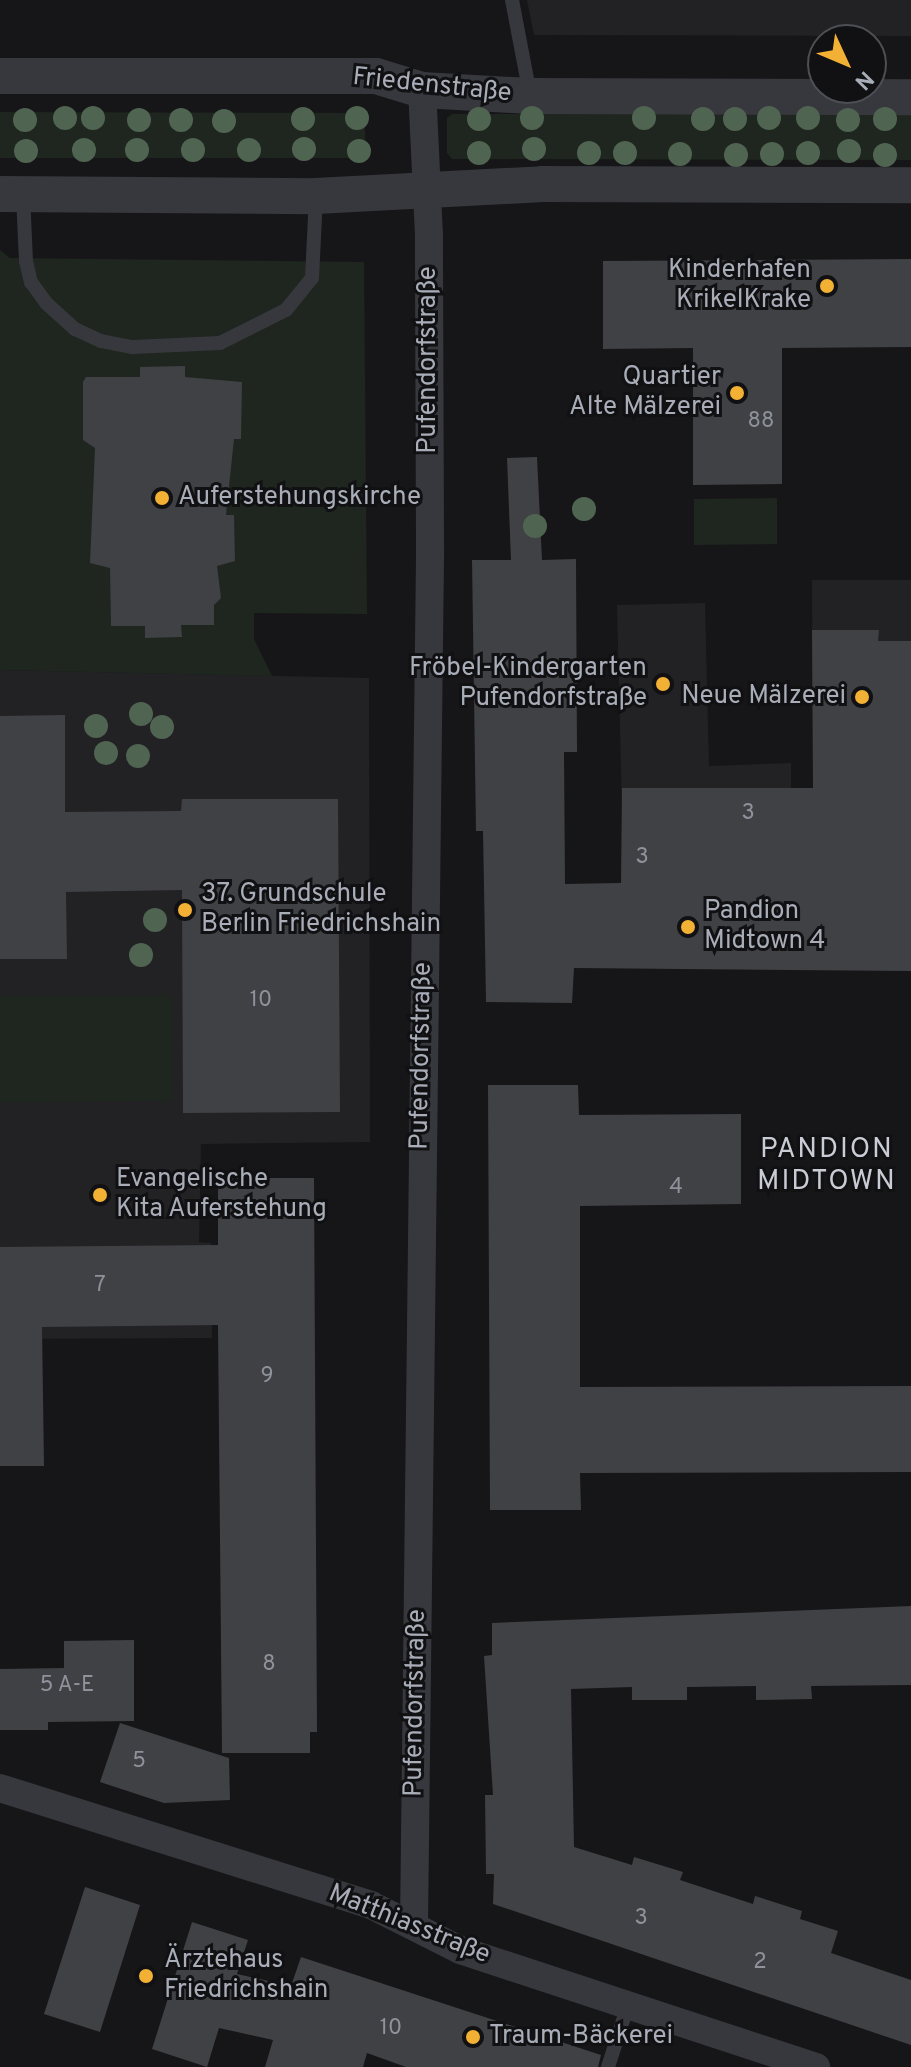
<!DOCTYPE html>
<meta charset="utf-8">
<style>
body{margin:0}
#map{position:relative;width:911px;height:2067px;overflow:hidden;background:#161618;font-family:Overpass,sans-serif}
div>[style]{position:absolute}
.built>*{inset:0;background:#222225}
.green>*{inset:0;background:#1e261f}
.building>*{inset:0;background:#404145}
.service>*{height:14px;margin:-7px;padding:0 7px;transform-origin:7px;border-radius:7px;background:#37383d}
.minor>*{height:28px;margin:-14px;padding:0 14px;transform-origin:14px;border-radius:14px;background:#37383d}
.tertiary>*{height:36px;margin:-18px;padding:0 18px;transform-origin:18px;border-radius:18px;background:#37383d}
.trees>*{width:24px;height:24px;margin:-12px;border-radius:50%;background:#506452}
.dots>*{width:22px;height:22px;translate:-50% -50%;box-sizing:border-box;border:4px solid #111113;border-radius:50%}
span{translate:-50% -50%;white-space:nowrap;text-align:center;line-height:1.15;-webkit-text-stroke:6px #111113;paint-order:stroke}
.number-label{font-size:22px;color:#8e929b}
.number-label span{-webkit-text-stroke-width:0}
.street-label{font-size:26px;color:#a8adb8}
.poi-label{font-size:26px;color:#a8adb8}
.right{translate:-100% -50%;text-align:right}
.left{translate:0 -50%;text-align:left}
.neighbourhood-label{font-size:28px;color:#c9ccd4;letter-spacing:2px}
.north{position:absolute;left:807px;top:24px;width:80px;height:80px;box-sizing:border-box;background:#111113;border:2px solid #4d4f55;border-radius:50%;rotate:134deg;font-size:22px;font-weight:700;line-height:32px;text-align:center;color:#a8adb8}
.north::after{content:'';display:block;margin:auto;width:28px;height:36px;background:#f2b134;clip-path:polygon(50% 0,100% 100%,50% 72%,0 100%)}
</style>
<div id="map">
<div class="built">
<div style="clip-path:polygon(527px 0,911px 0,911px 36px,534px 35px)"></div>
<div style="clip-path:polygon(812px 580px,911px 580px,911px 840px,874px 752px,813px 753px)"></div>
<div style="clip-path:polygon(705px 603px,709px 766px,791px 763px,791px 788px,623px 850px,617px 605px)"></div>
<div style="clip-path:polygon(0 670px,369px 678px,370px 1142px,201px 1144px,199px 1242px,211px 1243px,212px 1338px,0 1339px)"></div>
</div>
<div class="green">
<div style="clip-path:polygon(0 112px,365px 113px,365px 158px,0 158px)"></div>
<div style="clip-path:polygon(452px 114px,911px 114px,911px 160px,452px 159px,447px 153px,447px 118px)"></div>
<div style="clip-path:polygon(0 250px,10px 258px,364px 262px,367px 614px,254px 613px,254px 639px,272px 676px,0 670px)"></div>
<div style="clip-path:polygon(777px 498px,777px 544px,694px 545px,694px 499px)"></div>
<div style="clip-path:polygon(172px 995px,173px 1101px,0 1102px,0 996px)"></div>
</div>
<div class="building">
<div style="clip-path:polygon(911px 259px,911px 347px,782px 348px,782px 484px,693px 485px,693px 348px,603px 349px,603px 261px)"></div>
<div style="clip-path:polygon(185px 366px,185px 377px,242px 382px,241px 439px,234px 439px,226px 515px,234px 515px,235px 561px,217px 566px,221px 598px,214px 605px,214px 625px,181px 625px,182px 637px,145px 638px,145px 626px,111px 626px,110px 568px,90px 563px,95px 448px,83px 440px,83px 382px,86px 377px,140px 377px,140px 367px)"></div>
<div style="clip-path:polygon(537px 457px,542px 560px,576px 559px,577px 752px,564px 752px,565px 884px,621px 883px,622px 788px,813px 788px,812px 630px,879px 630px,878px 641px,911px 641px,911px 971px,574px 968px,572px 1003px,486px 1002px,483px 831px,476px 831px,472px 560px,511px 560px,507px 458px)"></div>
<div style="clip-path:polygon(65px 715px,65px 812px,181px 811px,182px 799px,338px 799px,340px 1112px,183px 1113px,182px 890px,66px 892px,67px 959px,0 959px,0 716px)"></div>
<div style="clip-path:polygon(488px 1085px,578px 1085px,579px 1115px,741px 1114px,741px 1204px,580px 1206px,580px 1387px,911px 1386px,911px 1472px,580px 1473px,581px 1510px,490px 1510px)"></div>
<div style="clip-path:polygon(218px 1178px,314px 1178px,317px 1732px,310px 1732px,310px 1753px,222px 1753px,218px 1325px,42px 1327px,44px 1466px,0 1466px,0 1247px,218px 1245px)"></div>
<div style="clip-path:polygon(911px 1606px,911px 1685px,811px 1686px,812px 1699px,756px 1700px,756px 1686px,687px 1687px,687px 1700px,632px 1700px,632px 1687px,571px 1689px,574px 1847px,632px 1865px,634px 1857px,683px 1872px,680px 1880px,753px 1904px,755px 1896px,802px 1911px,800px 1919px,838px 1931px,831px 1953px,911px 1980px,911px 2045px,493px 1904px,494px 1874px,486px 1874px,485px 1795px,493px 1795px,484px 1656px,492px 1655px,492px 1623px)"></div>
<div style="clip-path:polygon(134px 1640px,134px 1721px,48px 1722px,48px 1730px,0 1730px,0 1669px,64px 1668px,64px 1641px)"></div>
<div style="clip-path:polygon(120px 1723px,229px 1758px,230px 1800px,164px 1803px,100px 1782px)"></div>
<div style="clip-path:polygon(85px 1887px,140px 1905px,100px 2032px,44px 2014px)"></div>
<div style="clip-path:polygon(192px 1922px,248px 1940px,237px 1974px,291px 1986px,301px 1957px,601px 2055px,598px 2067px,406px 2067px,367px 2053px,363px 2067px,265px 2067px,273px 2040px,219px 2028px,207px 2067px,152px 2049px)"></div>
</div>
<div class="service">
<div style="left:512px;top:0;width:96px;rotate:79.2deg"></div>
<div style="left:23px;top:195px;width:66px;rotate:87.4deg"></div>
<div style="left:26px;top:261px;width:22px;rotate:77deg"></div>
<div style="left:31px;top:282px;width:26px;rotate:54deg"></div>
<div style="left:46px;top:303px;width:39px;rotate:42deg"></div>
<div style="left:75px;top:329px;width:29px;rotate:25deg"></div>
<div style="left:101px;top:341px;width:33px;rotate:11deg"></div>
<div style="left:133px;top:347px;width:87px;rotate:-2.6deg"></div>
<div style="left:220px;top:343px;width:74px;rotate:-26.6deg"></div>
<div style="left:286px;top:310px;width:41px;rotate:-50.9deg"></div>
<div style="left:312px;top:278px;width:82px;rotate:-87.2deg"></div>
<div style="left:608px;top:2067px;width:65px;rotate:-72.1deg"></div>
</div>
<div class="minor">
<div style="left:0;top:1788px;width:389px;rotate:17.5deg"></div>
<div style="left:371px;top:1905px;width:100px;rotate:26.8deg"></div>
<div style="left:460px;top:1950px;width:375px;rotate:18.2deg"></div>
<div style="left:414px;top:1925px;width:1378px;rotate:-89.33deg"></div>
<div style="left:430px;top:547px;width:311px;rotate:-90.2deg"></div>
<div style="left:429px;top:236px;width:146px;rotate:-92.7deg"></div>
</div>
<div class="tertiary">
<div style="left:0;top:76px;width:376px"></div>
<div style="left:376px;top:76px;width:48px;rotate:16.9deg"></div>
<div style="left:422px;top:90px;width:108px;rotate:3.2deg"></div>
<div style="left:530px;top:96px;width:381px;rotate:0.2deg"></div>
<div style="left:0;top:194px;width:316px;rotate:0.4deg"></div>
<div style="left:316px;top:196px;width:227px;rotate:-3deg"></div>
<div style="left:543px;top:184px;width:368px;rotate:0.2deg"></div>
</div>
<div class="trees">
<div style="left:65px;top:118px"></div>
<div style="left:93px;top:118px"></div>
<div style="left:357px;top:118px"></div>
<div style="left:532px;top:118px"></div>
<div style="left:644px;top:118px"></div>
<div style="left:769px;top:118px"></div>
<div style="left:808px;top:118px"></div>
<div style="left:303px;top:119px"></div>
<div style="left:479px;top:119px"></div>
<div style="left:703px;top:119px"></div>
<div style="left:735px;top:119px"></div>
<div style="left:885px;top:119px"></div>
<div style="left:25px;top:120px"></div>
<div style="left:139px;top:120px"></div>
<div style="left:181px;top:120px"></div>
<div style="left:848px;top:120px"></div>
<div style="left:224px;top:121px"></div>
<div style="left:304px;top:149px"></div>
<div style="left:534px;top:149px"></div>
<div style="left:84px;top:150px"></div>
<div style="left:137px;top:150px"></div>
<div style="left:193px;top:150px"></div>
<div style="left:249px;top:150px"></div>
<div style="left:26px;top:151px"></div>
<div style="left:359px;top:151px"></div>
<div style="left:849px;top:151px"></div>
<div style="left:479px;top:153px"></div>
<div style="left:589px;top:153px"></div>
<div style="left:625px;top:153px"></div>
<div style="left:808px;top:153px"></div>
<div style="left:680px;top:154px"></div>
<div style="left:772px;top:154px"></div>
<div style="left:736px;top:155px"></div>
<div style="left:885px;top:155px"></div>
<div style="left:584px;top:509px"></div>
<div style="left:535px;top:526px"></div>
<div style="left:141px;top:714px"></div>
<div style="left:96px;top:726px"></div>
<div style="left:162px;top:727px"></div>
<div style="left:106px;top:753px"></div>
<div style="left:138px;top:756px"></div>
<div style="left:155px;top:920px"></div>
<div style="left:141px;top:955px"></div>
</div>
<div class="dots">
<div style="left:827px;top:286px;background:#f2b134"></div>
<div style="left:737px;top:393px;background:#f2b134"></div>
<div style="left:162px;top:498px;background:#f2b134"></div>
<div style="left:663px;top:684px;background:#f2b134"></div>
<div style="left:862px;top:697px;background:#f2b134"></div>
<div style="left:185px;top:910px;background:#f2b134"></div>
<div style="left:688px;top:927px;background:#f2b134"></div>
<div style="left:100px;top:1195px;background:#f2b134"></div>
<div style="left:146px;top:1976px;background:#f2b134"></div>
<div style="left:473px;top:2037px;background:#f2b134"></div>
</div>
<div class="number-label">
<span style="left:761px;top:422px">88</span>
<span style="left:748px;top:814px">3</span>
<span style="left:642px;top:858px">3</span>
<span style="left:261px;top:1001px">10</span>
<span style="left:676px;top:1188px">4</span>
<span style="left:100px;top:1286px">7</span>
<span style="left:267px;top:1377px">9</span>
<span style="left:269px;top:1665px">8</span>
<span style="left:67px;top:1686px">5 A-E</span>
<span style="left:139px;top:1762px">5</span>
<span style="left:641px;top:1919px">3</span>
<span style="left:760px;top:1963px">2</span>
<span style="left:391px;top:2029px">10</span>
</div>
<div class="street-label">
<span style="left:432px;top:86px;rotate:6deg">Friedenstraße</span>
<span style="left:429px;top:360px;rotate:-90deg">Pufendorfstraße</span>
<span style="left:422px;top:1056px;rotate:-89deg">Pufendorfstraße</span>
<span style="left:416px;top:1703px;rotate:-89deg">Pufendorfstraße</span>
<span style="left:409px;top:1925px;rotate:22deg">Matthiasstraße</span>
</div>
<div class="poi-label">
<span class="right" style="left:811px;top:286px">Kinderhafen<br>KrikelKrake</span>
<span class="right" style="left:721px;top:393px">Quartier<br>Alte Mälzerei</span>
<span class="left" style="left:178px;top:498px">Auferstehungskirche</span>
<span class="right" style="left:647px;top:684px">Fröbel-Kindergarten<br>Pufendorfstraße</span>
<span class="right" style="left:846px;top:697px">Neue Mälzerei</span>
<span class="left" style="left:201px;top:910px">37. Grundschule<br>Berlin Friedrichshain</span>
<span class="left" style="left:704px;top:927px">Pandion<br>Midtown 4</span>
<span class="left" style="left:116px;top:1195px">Evangelische<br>Kita Auferstehung</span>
<span class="left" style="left:164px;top:1976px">Ärztehaus<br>Friedrichshain</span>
<span class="left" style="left:489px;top:2037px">Traum-Bäckerei</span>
</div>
<div class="neighbourhood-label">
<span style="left:827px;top:1166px">PANDION<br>MIDTOWN</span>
</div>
<div class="north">N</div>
</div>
